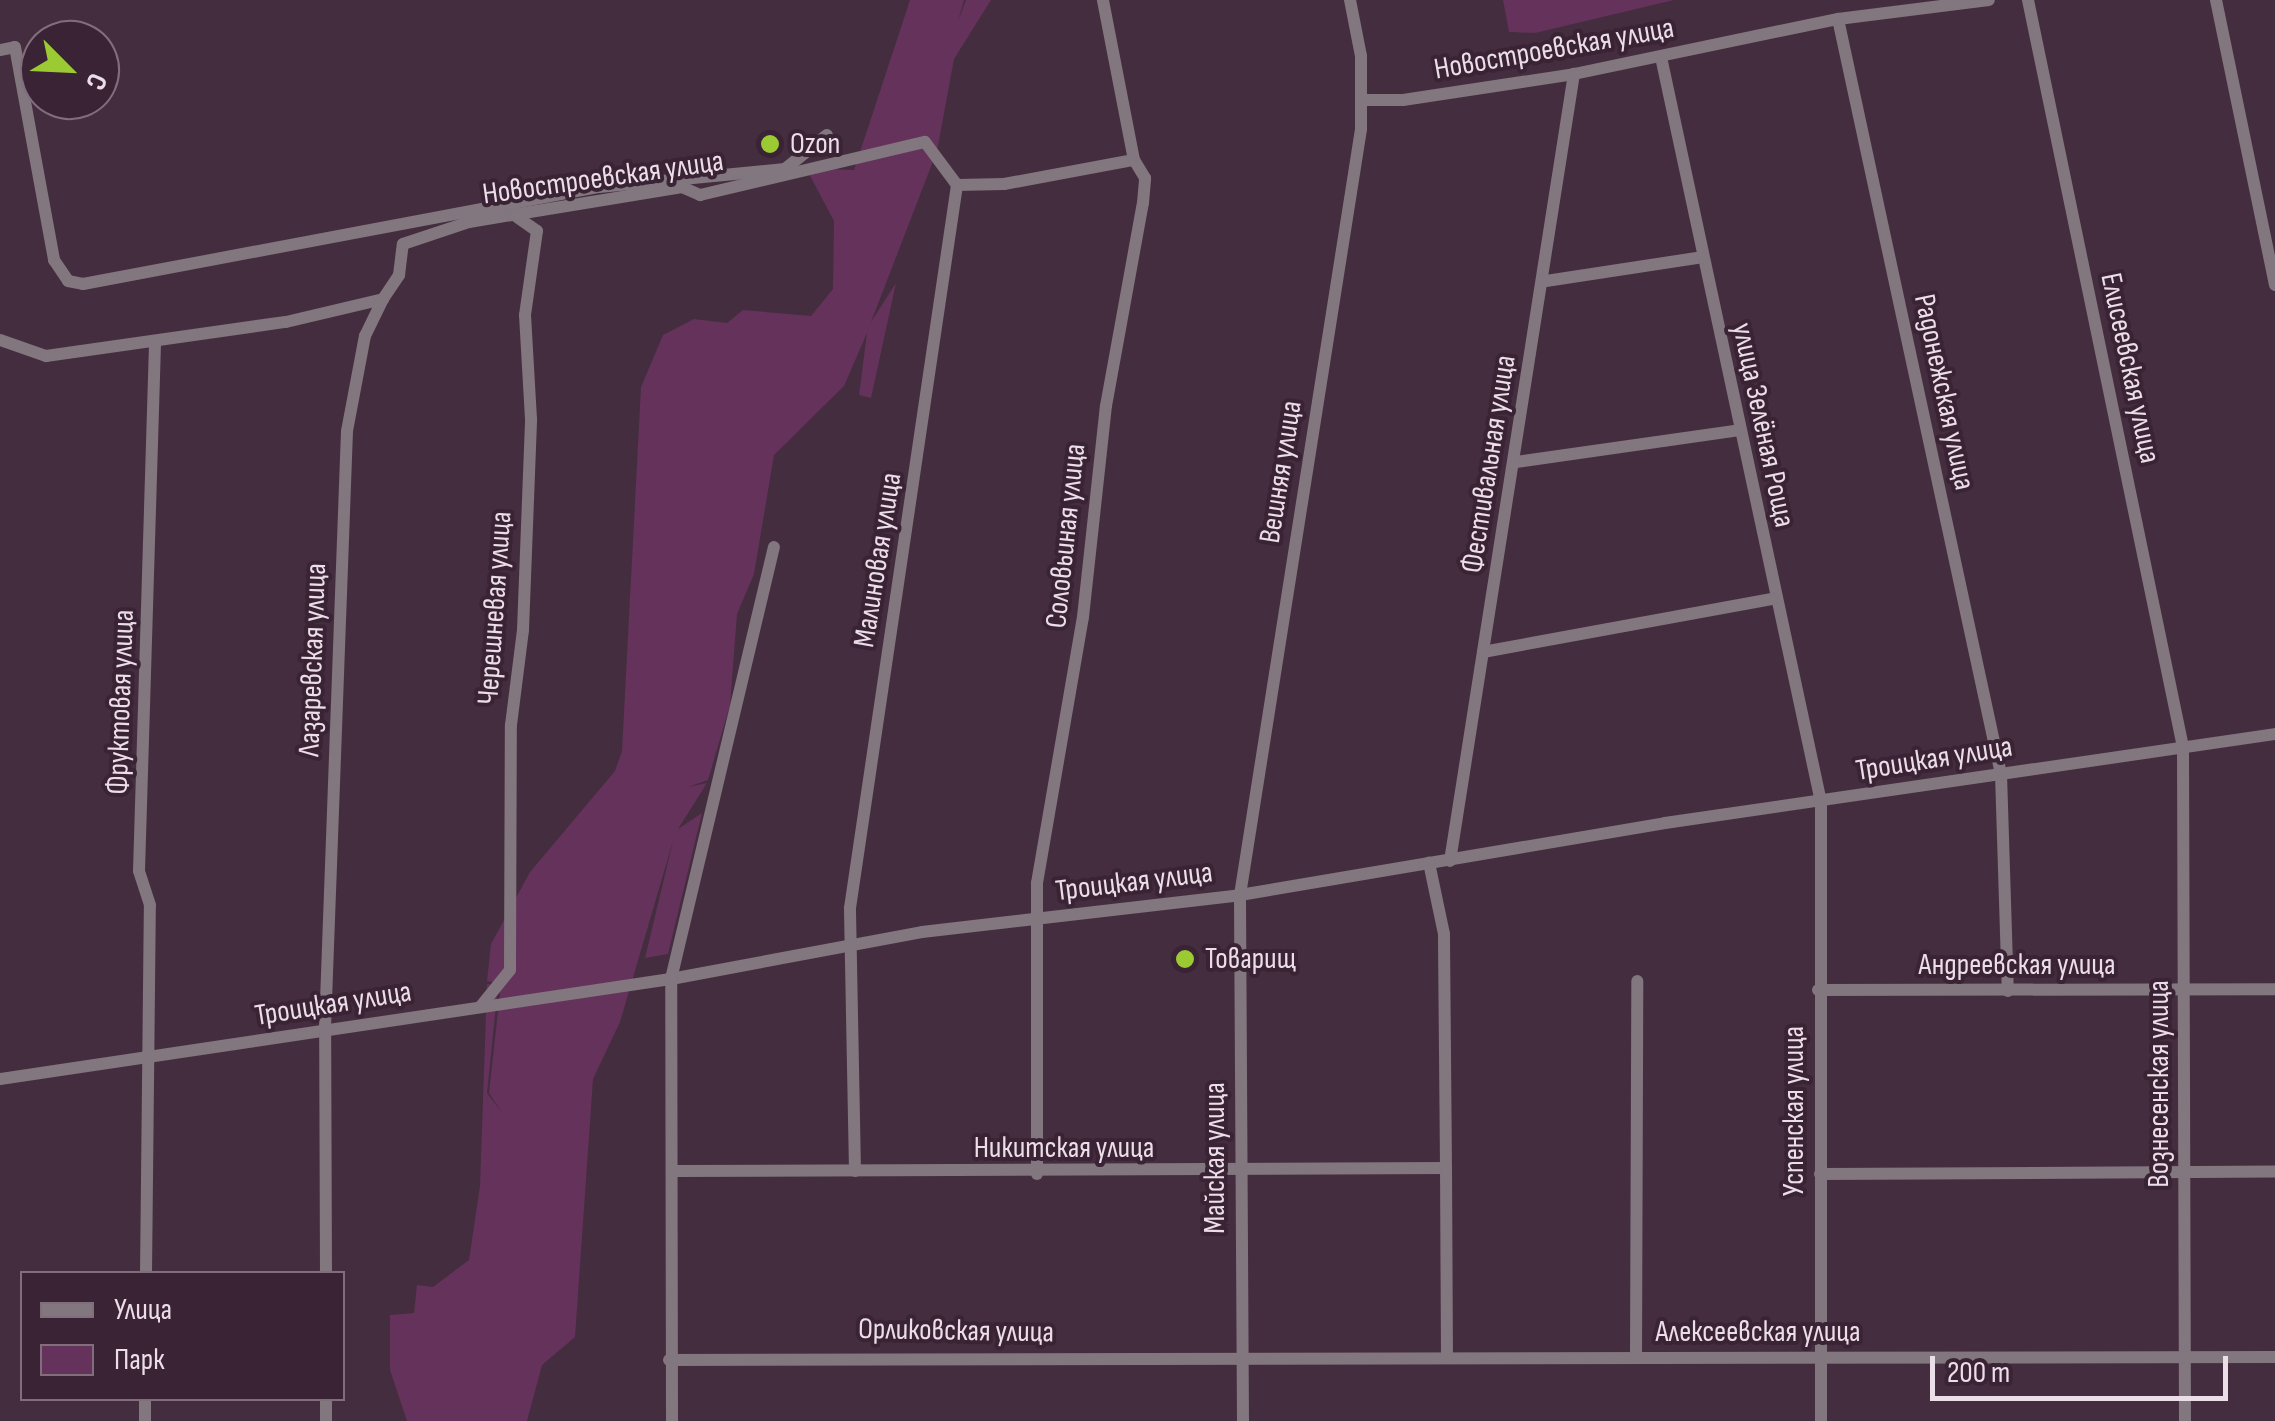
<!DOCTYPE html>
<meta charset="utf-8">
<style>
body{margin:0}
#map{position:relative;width:2275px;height:1421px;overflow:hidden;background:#442d3f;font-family:"Sofia Sans Condensed",sans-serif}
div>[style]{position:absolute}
.green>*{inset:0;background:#64325b}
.minor>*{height:12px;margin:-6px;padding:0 6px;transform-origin:6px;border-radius:6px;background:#82767f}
.dots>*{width:28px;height:28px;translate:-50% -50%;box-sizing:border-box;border:5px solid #392335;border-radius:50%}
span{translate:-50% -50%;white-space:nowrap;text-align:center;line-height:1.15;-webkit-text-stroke:8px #392335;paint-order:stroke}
.street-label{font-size:30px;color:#ecdee9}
.poi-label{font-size:30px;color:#ecdee9}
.left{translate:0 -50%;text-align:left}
.legend{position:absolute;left:20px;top:1271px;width:325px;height:130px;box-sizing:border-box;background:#392335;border:2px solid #816e7d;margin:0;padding:12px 18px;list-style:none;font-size:30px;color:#ecdee9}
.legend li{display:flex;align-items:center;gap:20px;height:50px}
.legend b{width:50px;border:2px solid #816e7d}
.north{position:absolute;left:20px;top:20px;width:100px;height:100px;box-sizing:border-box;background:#392335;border:2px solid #816e7d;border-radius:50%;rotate:114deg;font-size:28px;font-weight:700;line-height:40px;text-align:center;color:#ecdee9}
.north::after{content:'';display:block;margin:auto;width:35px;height:45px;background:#9cca32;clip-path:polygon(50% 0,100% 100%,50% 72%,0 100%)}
.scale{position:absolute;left:1930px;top:1356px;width:298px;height:45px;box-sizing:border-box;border:5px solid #ecdee9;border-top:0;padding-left:12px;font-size:30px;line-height:35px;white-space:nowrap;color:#ecdee9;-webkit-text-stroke:8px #392335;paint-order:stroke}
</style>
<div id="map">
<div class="green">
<div style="clip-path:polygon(910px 0,964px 0,958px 21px,966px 0,991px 0,954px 59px,937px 151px,871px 322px,896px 283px,871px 398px,859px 395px,867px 333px,844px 386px,774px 455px,754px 574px,737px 614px,730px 705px,708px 780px,688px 787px,707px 783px,678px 829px,702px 813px,668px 954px,645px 958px,673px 841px,620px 1022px,593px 1079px,575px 1337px,542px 1365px,527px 1421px,407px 1421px,390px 1370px,390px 1315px,414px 1313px,417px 1285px,433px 1287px,469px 1260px,480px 1186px,487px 984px,498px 986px,487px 1093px,502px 1113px,489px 1093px,501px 984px,487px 981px,491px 944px,530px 872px,615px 771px,622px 751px,641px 387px,663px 335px,694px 319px,727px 323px,743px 310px,811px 316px,833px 289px,834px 221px,806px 168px,854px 170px)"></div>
<div style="clip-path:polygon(1503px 0,1674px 0,1535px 33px,1509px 32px)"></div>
</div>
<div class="minor">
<div style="left:2028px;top:0;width:763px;rotate:78.28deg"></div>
<div style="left:2183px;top:747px;width:674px;rotate:89.83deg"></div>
<div style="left:2216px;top:0;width:291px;rotate:78.3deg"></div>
<div style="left:1838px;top:19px;width:772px;rotate:77.82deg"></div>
<div style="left:2001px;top:774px;width:217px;rotate:88.2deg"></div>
<div style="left:0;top:50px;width:15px;rotate:-11deg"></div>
<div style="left:15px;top:47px;width:217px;rotate:79.6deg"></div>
<div style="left:54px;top:260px;width:25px;rotate:56deg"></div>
<div style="left:68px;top:281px;width:15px;rotate:11deg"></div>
<div style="left:83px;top:284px;width:525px;rotate:-10.65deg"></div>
<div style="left:599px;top:187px;width:187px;rotate:-5.5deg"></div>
<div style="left:785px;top:169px;width:54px;rotate:-39deg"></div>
<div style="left:1661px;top:57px;width:762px;rotate:77.88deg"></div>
<div style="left:1821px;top:802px;width:619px;rotate:90deg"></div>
<div style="left:1363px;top:100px;width:40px"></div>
<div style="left:1403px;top:100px;width:173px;rotate:-8.6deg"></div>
<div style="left:1574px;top:74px;width:270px;rotate:-11.8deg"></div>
<div style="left:1838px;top:19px;width:152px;rotate:-7.2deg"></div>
<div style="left:1546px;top:281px;width:159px;rotate:-8.7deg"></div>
<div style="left:0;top:340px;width:49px;rotate:19.2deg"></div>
<div style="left:46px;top:356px;width:242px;rotate:-8.1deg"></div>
<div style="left:286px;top:322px;width:100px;rotate:-13.3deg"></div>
<div style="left:383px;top:299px;width:29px;rotate:-56deg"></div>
<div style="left:399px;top:275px;width:31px;rotate:-83deg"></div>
<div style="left:403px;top:244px;width:70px;rotate:-18.4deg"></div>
<div style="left:469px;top:222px;width:216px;rotate:-9.3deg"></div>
<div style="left:682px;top:187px;width:20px;rotate:24deg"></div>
<div style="left:700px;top:195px;width:231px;rotate:-13.3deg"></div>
<div style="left:925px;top:142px;width:54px;rotate:53.3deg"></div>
<div style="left:957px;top:185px;width:47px;rotate:-1.2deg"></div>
<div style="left:1004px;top:184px;width:132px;rotate:-10.5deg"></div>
<div style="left:1134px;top:160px;width:163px;rotate:-101deg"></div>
<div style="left:1516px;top:462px;width:226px;rotate:-8.1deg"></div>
<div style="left:1483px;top:652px;width:295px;rotate:-10.4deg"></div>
<div style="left:1450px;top:861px;width:797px;rotate:-81.05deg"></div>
<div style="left:1818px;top:990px;width:457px;rotate:-0.1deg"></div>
<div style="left:481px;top:1006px;width:46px;rotate:-51.1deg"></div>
<div style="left:510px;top:970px;width:245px;rotate:-89.8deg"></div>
<div style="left:511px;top:725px;width:96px;rotate:-82.8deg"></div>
<div style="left:523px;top:630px;width:211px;rotate:-87.8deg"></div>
<div style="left:531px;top:419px;width:104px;rotate:-93.3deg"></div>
<div style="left:525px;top:315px;width:85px;rotate:-81.9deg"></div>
<div style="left:537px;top:231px;width:29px;rotate:-145deg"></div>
<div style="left:0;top:1079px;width:678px;rotate:-8.48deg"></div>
<div style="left:671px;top:979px;width:255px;rotate:-10.6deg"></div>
<div style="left:922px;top:932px;width:320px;rotate:-6.6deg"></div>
<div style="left:1240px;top:895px;width:431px;rotate:-9.6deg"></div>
<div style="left:1665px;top:823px;width:616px;rotate:-8.3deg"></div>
<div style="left:1446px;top:1168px;width:187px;rotate:89.7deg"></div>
<div style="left:675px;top:1171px;width:771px;rotate:-0.22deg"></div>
<div style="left:1446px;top:1168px;width:234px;rotate:-90.5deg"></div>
<div style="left:1444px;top:934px;width:73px;rotate:-101.9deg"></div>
<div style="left:855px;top:1171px;width:263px;rotate:-91.1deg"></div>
<div style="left:850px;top:908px;width:731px;rotate:-81.58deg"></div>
<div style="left:1037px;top:1174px;width:291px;rotate:-90deg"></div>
<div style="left:1037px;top:883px;width:270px;rotate:-80.2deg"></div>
<div style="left:1083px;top:617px;width:212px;rotate:-83.8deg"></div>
<div style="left:1106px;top:406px;width:206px;rotate:-79.7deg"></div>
<div style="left:1143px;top:203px;width:25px;rotate:-85deg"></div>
<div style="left:1145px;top:178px;width:21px;rotate:-121deg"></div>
<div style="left:1820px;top:1174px;width:455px;rotate:-0.3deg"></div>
<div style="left:146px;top:1274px;width:369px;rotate:-89.4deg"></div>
<div style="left:150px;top:905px;width:36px;rotate:-108deg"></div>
<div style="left:139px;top:871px;width:526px;rotate:-88.26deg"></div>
<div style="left:326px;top:1274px;width:246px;rotate:-90.2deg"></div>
<div style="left:325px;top:1028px;width:597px;rotate:-87.89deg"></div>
<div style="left:347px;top:431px;width:97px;rotate:-79.3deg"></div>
<div style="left:365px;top:336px;width:41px;rotate:-64.1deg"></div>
<div style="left:1636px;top:1358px;width:377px;rotate:-89.8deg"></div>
<div style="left:669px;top:1360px;width:1606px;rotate:-0.11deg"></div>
<div style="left:326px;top:1398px;width:23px;rotate:90deg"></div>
<div style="left:145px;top:1421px;width:23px;rotate:-90deg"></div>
<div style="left:672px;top:1421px;width:442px;rotate:-90.1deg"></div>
<div style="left:671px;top:979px;width:444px;rotate:-76.6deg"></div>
<div style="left:1243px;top:1421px;width:526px;rotate:-90.33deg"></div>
<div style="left:1240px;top:895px;width:775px;rotate:-81.02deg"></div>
<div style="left:1361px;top:129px;width:73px;rotate:-90deg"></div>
<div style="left:1361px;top:56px;width:57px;rotate:-101.1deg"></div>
</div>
<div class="dots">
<div style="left:770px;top:144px;background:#9cca32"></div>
<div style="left:1185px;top:959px;background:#9cca32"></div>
</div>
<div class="street-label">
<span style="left:1554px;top:49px;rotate:-10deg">Новостроевская улица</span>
<span style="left:603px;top:178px;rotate:-8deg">Новостроевская улица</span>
<span style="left:2130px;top:368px;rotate:78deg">Елисеевская улица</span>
<span style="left:1944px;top:392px;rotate:78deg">Радонежская улица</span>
<span style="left:1763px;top:425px;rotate:78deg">улица Зелёная Роща</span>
<span style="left:1489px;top:464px;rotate:-81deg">Фестивальная улица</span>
<span style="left:1281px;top:472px;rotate:-81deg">Вешняя улица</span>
<span style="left:1066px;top:536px;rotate:-84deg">Соловьиная улица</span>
<span style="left:878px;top:560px;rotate:-81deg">Малиновая улица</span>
<span style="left:495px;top:608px;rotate:-86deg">Черешневая улица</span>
<span style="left:313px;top:660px;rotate:-88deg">Лазаревская улица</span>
<span style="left:121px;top:702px;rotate:-88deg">Фруктовая улица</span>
<span style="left:1934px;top:759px;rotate:-9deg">Троицкая улица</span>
<span style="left:1134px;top:882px;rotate:-7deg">Троицкая улица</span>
<span style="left:2017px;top:965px">Андреевская улица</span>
<span style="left:333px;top:1004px;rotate:-9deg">Троицкая улица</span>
<span style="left:2159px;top:1084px;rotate:-90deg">Вознесенская улица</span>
<span style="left:1794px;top:1111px;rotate:-90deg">Успенская улица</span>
<span style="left:1064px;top:1148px">Никитская улица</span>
<span style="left:1215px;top:1158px;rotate:-90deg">Майская улица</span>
<span style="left:956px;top:1331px;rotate:1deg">Орликовская улица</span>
<span style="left:1758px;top:1332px">Алексеевская улица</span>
</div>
<div class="poi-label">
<span class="left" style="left:790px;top:144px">Ozon</span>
<span class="left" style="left:1205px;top:959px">Товарищ</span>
</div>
<ul class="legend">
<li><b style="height:12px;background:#82767f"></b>Улица</li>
<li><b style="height:28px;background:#64325b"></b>Парк</li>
</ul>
<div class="north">С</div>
<div class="scale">200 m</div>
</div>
